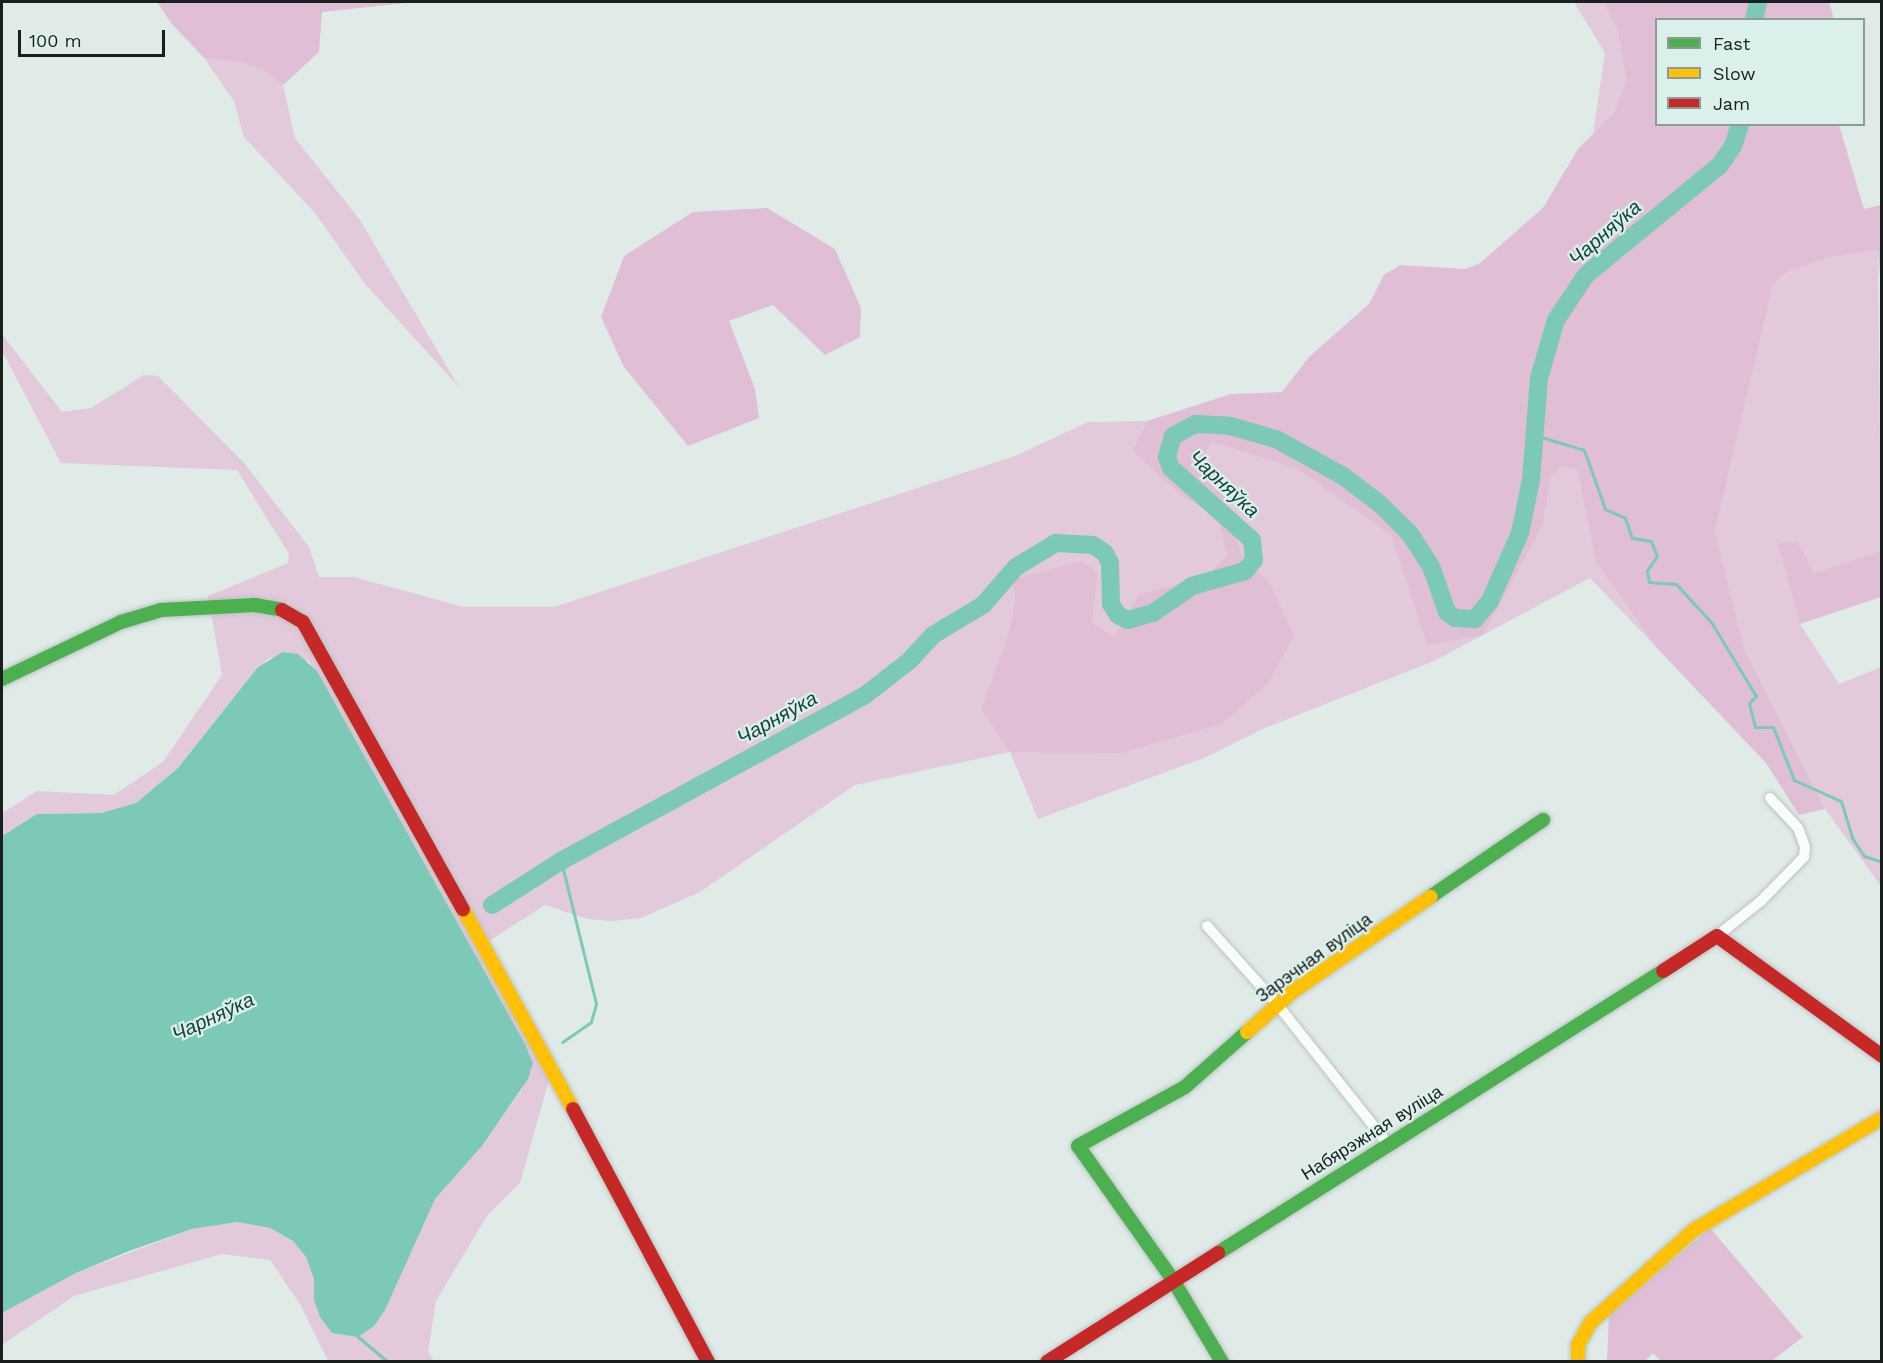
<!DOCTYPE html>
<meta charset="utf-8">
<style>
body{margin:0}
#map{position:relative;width:1883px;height:1363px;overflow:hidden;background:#e0ebe8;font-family:"Work Sans",sans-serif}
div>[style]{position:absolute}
.green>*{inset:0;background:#e2c9db}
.forest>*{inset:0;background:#e0bed6}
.water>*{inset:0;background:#7dc9b8}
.stream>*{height:3px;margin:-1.5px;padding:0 1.5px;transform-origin:1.5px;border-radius:1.5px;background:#7dc9b8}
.river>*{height:18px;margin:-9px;padding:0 9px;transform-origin:9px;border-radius:9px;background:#7dc9b8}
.roads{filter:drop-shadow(0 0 2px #bbc4c2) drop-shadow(0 0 2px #bbc4c2)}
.street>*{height:10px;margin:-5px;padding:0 5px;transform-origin:5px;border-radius:5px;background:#fafcfc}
.fast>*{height:14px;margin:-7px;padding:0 7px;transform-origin:7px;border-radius:7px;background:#4caf50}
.slow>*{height:14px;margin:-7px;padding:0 7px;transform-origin:7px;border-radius:7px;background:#ffc107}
.jam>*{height:14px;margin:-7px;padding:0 7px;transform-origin:7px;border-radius:7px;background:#c62828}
span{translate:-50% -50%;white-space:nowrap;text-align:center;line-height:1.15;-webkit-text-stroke:4.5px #dbf0ea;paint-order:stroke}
.street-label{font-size:18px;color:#181f1d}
.water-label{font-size:20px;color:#154339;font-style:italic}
.frame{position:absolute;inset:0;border:3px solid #181f1d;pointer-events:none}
.legend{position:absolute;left:1655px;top:18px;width:210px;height:108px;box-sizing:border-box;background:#dbf0ea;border:2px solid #8d9c98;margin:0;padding:8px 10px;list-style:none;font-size:18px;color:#181f1d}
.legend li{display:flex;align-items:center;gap:12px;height:30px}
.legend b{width:30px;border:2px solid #8d9c98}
.scale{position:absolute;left:18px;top:30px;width:147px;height:27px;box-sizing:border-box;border:3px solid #181f1d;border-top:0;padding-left:8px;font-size:18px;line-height:21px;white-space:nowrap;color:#181f1d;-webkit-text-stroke:4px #dbf0ea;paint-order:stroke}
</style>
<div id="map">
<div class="green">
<div style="clip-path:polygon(1574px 2px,1603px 2px,1618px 32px,1626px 80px,1614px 113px,1593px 134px,1605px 53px)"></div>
<div style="clip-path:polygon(204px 58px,244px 63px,263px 70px,283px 85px,295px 138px,360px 220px,459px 387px,365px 284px,315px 213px,244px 137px,234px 101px)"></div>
<div style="clip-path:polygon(1878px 248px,1881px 551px,1812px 573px,1798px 542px,1800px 624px,1839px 684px,1881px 667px,1881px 886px,1825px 809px,1744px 648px,1715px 531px,1773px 286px,1783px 274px,1826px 258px)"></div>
<div style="clip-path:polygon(2px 334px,62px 412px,91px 408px,144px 375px,158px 376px,244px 463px,309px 547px,319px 577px,354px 577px,464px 607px,554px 607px,1015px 456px,1088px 422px,1147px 421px,1132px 451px,1181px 495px,1217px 517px,1227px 555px,1207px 576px,1139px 594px,1114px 636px,1092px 623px,1098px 572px,1081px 561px,1014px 579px,1015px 599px,1010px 628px,981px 709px,1269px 582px,1241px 552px,1226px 498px,1195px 470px,1212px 442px,1297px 469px,1391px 535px,1427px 645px,1543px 525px,1551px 476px,1562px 466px,1577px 470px,1596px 562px,1656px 647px,1590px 578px,1434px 661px,1265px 728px,1204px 758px,1038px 819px,1010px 752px,855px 785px,700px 892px,641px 918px,611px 921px,587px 919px,545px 905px,483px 945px,552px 1069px,520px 1183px,487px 1216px,436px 1301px,428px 1352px,434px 1361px,328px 1361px,300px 1304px,270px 1260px,222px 1254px,74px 1296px,2px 1345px,2px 1313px,76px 1273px,192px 1229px,237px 1222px,270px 1228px,293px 1241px,306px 1257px,314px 1279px,314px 1300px,419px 1228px,435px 1199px,482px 1146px,522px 1089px,530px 1054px,309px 661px,270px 658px,258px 667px,178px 768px,136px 803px,101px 813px,37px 814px,2px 836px,2px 813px,37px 791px,114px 795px,163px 762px,222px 675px,208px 596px,288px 563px,289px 554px,237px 470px,61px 463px,2px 351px)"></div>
</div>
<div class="forest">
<div style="clip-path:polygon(157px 2px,416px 2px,322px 12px,319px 52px,283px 85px,263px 70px,244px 63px,204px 58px,171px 23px)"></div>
<div style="clip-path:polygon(1603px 2px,1829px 2px,1834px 19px,1656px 20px,1656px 124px,1839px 125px,1864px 209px,1881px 205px,1881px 291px,1878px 249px,1826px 258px,1783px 274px,1773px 286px,1715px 531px,1744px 648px,1825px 809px,1799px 815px,1766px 763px,1656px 647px,1596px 562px,1577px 470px,1562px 466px,1551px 476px,1543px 525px,1483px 635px,1427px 645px,1391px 535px,1297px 469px,1212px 442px,1195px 470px,1226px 498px,1241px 552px,1269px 582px,1294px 635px,1268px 683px,1221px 724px,1121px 753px,1010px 752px,981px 709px,1010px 628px,1015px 599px,1013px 579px,1081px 561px,1098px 572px,1092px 623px,1114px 636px,1139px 594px,1207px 576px,1227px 555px,1217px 517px,1181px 495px,1132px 451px,1147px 421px,1231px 394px,1282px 392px,1309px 357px,1369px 304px,1384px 275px,1400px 265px,1465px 269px,1480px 263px,1543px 208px,1578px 149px,1614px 113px,1626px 80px,1618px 32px)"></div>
<div style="clip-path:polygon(767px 208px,835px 249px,861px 308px,860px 337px,825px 355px,773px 305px,729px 321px,755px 389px,759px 418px,688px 446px,624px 367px,601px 317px,624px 256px,693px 212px)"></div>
<div style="clip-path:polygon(1798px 542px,1813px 573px,1881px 551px,1881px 597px,1800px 624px,1778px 543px)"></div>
<div style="clip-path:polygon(1710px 1228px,1803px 1337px,1772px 1361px,1661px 1361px,1653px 1353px,1645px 1361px,1607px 1362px,1609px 1315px)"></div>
</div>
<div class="water">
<div style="clip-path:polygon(283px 652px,298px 654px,317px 671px,525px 1044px,533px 1063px,528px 1079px,482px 1146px,435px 1199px,385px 1310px,374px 1326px,358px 1337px,332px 1333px,320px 1317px,314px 1300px,314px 1279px,306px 1257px,293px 1241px,270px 1228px,237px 1222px,192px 1229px,129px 1251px,76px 1273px,2px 1313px,2px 836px,37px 814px,101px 813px,136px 803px,178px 768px,258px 667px)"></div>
</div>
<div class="stream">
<div style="left:1535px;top:435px;width:51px;rotate:17deg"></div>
<div style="left:1584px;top:450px;width:63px;rotate:70.4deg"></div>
<div style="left:1605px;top:509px;width:22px;rotate:24deg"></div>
<div style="left:1625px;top:518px;width:21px;rotate:71deg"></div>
<div style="left:1632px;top:538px;width:19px;rotate:9deg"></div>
<div style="left:1651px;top:541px;width:16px;rotate:68deg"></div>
<div style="left:1657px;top:556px;width:18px;rotate:124deg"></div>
<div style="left:1647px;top:571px;width:11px;rotate:80deg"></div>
<div style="left:1649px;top:582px;width:27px;rotate:4deg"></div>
<div style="left:1676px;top:584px;width:52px;rotate:47.4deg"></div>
<div style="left:1711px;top:622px;width:87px;rotate:58.7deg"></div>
<div style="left:1756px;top:696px;width:10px;rotate:135deg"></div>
<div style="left:1749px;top:703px;width:25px;rotate:76deg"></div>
<div style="left:1755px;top:727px;width:18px"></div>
<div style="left:1773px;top:727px;width:57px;rotate:68.4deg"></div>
<div style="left:1794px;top:780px;width:51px;rotate:24.1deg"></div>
<div style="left:1841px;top:801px;width:39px;rotate:73deg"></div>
<div style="left:1852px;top:838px;width:22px;rotate:56deg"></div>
<div style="left:1864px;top:856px;width:19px;rotate:18deg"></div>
<div style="left:561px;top:861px;width:147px;rotate:76.2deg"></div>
<div style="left:596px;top:1004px;width:19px;rotate:106deg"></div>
<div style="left:591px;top:1022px;width:35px;rotate:145deg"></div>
<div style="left:357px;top:1336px;width:40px;rotate:40deg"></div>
</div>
<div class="river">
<div style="left:1754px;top:20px;width:18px;rotate:-77deg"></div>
<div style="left:492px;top:905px;width:82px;rotate:-32.5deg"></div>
<div style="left:561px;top:861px;width:345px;rotate:-28.6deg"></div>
<div style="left:864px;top:696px;width:57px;rotate:-37.9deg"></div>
<div style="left:909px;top:661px;width:35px;rotate:-47deg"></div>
<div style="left:933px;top:635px;width:58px;rotate:-31deg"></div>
<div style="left:983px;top:605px;width:50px;rotate:-49deg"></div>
<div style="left:1016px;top:567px;width:47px;rotate:-31deg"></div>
<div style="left:1056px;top:543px;width:37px;rotate:3deg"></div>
<div style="left:1093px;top:545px;width:14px;rotate:34deg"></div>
<div style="left:1105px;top:553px;width:11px;rotate:63deg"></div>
<div style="left:1110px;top:563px;width:41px;rotate:88.6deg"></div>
<div style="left:1111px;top:604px;width:13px;rotate:58deg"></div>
<div style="left:1118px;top:615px;width:11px;rotate:27deg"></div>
<div style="left:1128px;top:620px;width:26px;rotate:-16deg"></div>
<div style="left:1153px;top:613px;width:47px;rotate:-34.7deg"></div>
<div style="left:1192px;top:586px;width:55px;rotate:-15.8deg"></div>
<div style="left:1245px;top:571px;width:14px;rotate:-51deg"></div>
<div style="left:1254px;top:560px;width:20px;rotate:-96deg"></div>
<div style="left:1252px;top:540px;width:108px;rotate:-138.4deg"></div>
<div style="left:1171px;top:468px;width:12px;rotate:-110deg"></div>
<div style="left:1167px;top:457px;width:22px;rotate:-74deg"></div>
<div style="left:1173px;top:436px;width:26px;rotate:-28deg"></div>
<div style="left:1196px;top:424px;width:34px;rotate:3deg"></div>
<div style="left:1230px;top:426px;width:48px;rotate:15.8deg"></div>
<div style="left:1276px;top:439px;width:77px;rotate:28.9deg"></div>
<div style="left:1343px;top:476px;width:46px;rotate:37.1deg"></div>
<div style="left:1380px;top:504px;width:42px;rotate:45deg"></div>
<div style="left:1410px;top:534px;width:38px;rotate:57deg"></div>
<div style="left:1431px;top:566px;width:49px;rotate:70.8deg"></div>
<div style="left:1447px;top:612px;width:10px;rotate:37deg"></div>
<div style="left:1455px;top:618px;width:20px;rotate:3deg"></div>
<div style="left:1475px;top:619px;width:23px;rotate:-50deg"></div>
<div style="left:1490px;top:601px;width:74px;rotate:-66.2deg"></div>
<div style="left:1520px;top:533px;width:54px;rotate:-78.3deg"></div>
<div style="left:1531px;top:480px;width:102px;rotate:-85.5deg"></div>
<div style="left:1539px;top:378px;width:60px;rotate:-73.7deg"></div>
<div style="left:1556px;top:320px;width:54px;rotate:-56.3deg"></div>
<div style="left:1586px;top:275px;width:173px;rotate:-39.4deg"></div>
<div style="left:1720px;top:165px;width:23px;rotate:-56deg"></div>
<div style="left:1733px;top:146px;width:23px;rotate:-72deg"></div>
</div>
<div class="roads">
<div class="street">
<div style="left:1207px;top:926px;width:105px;rotate:48.1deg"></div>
<div style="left:1277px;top:1004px;width:179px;rotate:51.6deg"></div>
<div style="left:1717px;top:936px;width:56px;rotate:-38.5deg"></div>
<div style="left:1761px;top:901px;width:62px;rotate:-45.7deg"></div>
<div style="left:1804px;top:857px;width:10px;rotate:-84deg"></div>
<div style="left:1805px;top:847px;width:20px;rotate:-110deg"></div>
<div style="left:1798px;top:828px;width:41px;rotate:-133deg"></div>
</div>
<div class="fast">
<div style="left:2px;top:679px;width:132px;rotate:-25.6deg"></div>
<div style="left:121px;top:622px;width:42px;rotate:-16.7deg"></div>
<div style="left:161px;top:610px;width:94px;rotate:-3deg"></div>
<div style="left:255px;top:605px;width:27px;rotate:10deg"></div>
<div style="left:1430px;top:897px;width:137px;rotate:-34.3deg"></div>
<div style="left:1218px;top:1253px;width:527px;rotate:-32.36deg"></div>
<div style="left:1222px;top:1362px;width:96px;rotate:-120.9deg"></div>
<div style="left:1173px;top:1280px;width:164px;rotate:-125.3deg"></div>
<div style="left:1078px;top:1146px;width:122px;rotate:-28.9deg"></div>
<div style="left:1185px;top:1087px;width:83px;rotate:-41.6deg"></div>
</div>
<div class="slow">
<div style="left:463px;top:909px;width:228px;rotate:61.2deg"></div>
<div style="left:1247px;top:1032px;width:60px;rotate:-41.6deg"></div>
<div style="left:1292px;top:992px;width:168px;rotate:-34.5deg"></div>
<div style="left:1578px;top:1362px;width:17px;rotate:-90deg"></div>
<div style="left:1578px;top:1345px;width:26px;rotate:-61deg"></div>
<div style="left:1591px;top:1322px;width:138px;rotate:-41.8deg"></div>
<div style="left:1694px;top:1230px;width:219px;rotate:-30.8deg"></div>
</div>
<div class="jam">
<div style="left:282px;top:610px;width:24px;rotate:30deg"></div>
<div style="left:303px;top:622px;width:329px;rotate:60.9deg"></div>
<div style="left:1663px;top:971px;width:64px;rotate:-32.9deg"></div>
<div style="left:1717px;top:936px;width:204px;rotate:36deg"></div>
<div style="left:573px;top:1109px;width:287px;rotate:61.9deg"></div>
<div style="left:1047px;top:1362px;width:203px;rotate:-32.5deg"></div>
</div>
</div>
<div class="street-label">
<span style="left:1314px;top:958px;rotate:-36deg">Зарэчная вуліца</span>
<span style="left:1372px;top:1133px;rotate:-32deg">Набярэжная вуліца</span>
</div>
<div class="water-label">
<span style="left:1605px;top:233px;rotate:-41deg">Чарняўка</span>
<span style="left:1224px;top:484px;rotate:43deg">Чарняўка</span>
<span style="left:777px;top:718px;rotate:-29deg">Чарняўка</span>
<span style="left:213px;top:1017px;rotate:-25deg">Чарняўка</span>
</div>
<div class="frame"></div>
<ul class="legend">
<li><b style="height:8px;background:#4caf50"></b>Fast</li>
<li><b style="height:8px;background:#ffc107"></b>Slow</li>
<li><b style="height:8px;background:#c62828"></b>Jam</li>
</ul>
<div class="scale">100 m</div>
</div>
